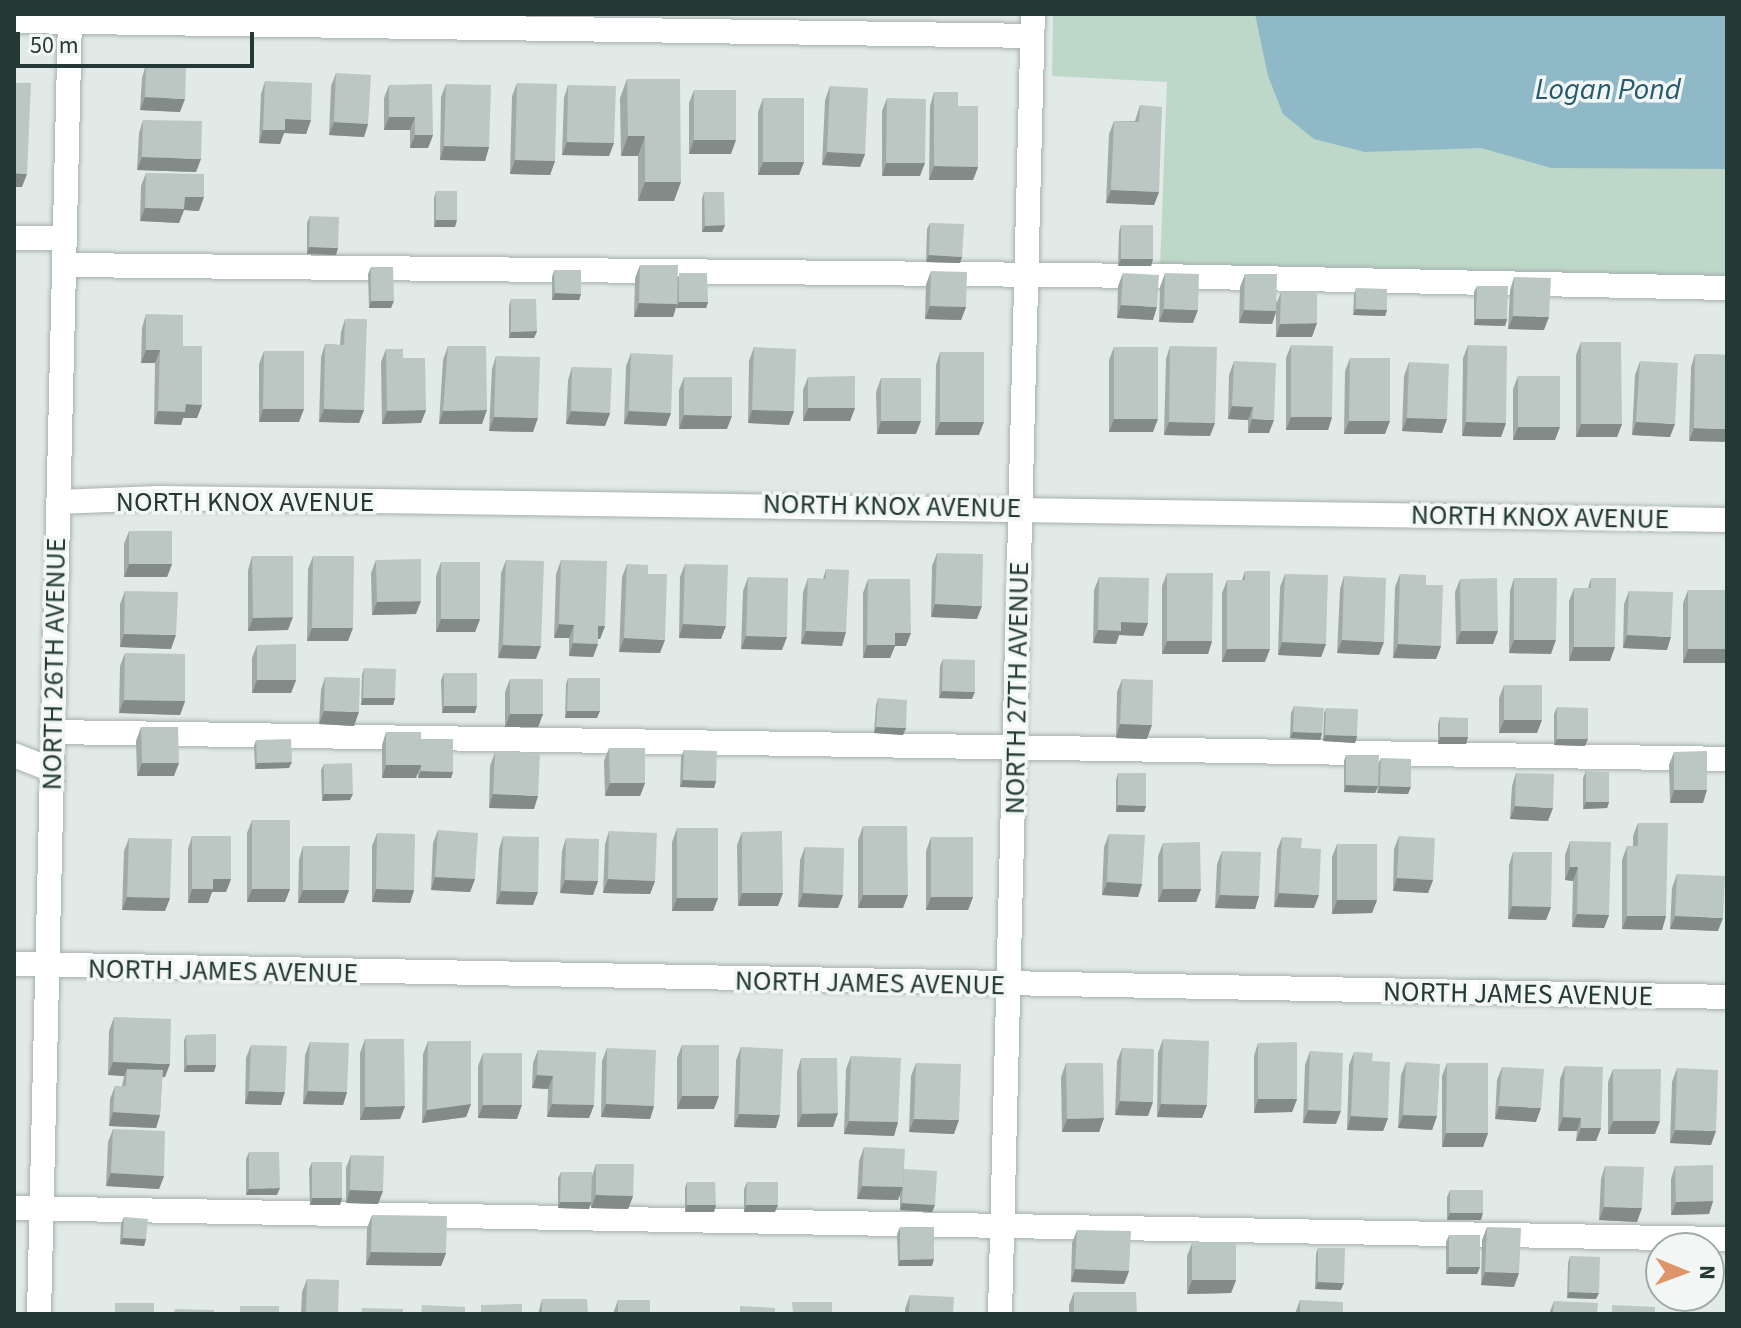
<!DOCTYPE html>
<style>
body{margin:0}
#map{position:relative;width:1741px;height:1328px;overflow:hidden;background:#e2eae7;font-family:"Source Sans 3",sans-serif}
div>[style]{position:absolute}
.green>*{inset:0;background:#bdd8c8}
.water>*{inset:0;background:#90b9c8}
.roads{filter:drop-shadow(0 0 2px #a5b1ae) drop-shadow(0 0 2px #a5b1ae)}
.minor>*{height:24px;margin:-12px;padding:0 12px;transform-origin:12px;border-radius:12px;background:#fff}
.wall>*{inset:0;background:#a0aba8}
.shaded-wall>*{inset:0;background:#828b88}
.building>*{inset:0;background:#bac7c3}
span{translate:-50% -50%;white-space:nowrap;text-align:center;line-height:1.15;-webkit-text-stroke:7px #f2f7f5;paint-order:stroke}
.street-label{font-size:28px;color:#243935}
.water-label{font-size:30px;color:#26596d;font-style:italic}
.frame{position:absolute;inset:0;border:16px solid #243935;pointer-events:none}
.north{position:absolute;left:1645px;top:1232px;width:80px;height:80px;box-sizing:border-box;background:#f2f7f5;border:2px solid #a0aba8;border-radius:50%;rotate:91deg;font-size:22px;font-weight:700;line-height:32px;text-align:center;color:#243935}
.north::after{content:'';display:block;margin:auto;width:28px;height:36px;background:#e0946a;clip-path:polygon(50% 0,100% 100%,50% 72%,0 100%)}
.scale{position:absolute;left:16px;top:32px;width:238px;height:36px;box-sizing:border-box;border:4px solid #243935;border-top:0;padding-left:10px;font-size:24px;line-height:28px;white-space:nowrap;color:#243935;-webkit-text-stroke:6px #f2f7f5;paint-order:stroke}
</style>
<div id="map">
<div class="green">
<div style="clip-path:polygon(1053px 14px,1727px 14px,1727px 279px,1160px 268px,1167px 82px,1052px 76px)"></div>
</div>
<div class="water">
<div style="clip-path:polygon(1255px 14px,1727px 14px,1727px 169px,1551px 168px,1481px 148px,1365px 152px,1314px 139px,1283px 114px,1268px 76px)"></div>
</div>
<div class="roads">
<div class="minor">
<div style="left:14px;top:21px;width:1018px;rotate:0.84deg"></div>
<div style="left:14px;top:238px;width:50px"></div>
<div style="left:64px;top:265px;width:1095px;rotate:0.58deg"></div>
<div style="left:1159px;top:276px;width:568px;rotate:1.21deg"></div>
<div style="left:58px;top:502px;width:100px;rotate:-2.3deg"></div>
<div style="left:158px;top:498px;width:1569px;rotate:0.8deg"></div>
<div style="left:52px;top:732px;width:1675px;rotate:0.92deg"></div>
<div style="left:14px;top:755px;width:41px;rotate:21.5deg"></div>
<div style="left:14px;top:964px;width:1713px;rotate:1.1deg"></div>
<div style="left:14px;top:1208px;width:1713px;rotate:1.04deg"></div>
<div style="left:39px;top:1314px;width:1300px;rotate:-88.63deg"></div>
<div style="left:1000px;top:1314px;width:1300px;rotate:-88.55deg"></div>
</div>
</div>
<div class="wall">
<div style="clip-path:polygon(146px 64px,180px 112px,140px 110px,142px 78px)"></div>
<div style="clip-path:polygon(336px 73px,368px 124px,364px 137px,329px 135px,331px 86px)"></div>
<div style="clip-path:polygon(627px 79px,674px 201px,638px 201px,638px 156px,621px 156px,620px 98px)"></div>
<div style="clip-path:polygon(265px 81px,311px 120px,306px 134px,284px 133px,280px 144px,259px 143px,261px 94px)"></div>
<div style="clip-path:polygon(517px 83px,555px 161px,550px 175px,510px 174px,512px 96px)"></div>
<div style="clip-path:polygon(446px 84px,489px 147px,485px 161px,440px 160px,441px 97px)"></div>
<div style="clip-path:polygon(389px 85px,433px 135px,428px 148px,410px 148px,410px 130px,384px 130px,384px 98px)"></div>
<div style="clip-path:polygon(568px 85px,614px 143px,609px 156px,562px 155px,564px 98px)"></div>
<div style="clip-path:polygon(830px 86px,865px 154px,860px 167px,822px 165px,825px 100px)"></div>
<div style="clip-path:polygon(694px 90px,731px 154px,689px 154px,689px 103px)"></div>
<div style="clip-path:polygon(934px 92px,958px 106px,978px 167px,973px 180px,929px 180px,930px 106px)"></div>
<div style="clip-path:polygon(763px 98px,804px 162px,799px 175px,758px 175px,758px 112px)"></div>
<div style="clip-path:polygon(887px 98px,920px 176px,882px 176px,882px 111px)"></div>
<div style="clip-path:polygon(1140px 105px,1159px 192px,1154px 205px,1106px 203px,1109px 134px,1114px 121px,1135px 121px)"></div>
<div style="clip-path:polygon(143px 120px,196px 172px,137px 170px,139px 133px)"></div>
<div style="clip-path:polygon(146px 173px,199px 211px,184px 210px,179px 223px,140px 221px,141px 186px)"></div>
<div style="clip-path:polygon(436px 191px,455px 227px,434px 227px,434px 198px)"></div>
<div style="clip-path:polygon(704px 192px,725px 225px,722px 232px,702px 232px,702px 199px)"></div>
<div style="clip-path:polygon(310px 216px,336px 255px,307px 254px,307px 223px)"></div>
<div style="clip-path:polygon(930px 223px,962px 257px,960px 263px,926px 262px,927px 229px)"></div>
<div style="clip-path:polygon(1121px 225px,1153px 259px,1151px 266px,1118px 266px,1119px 232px)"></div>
<div style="clip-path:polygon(640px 265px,678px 276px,708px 302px,706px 308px,676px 308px,676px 306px,673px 317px,634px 317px,635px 278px)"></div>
<div style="clip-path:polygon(371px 267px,391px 308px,369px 308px,368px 274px)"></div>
<div style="clip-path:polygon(554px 270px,581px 294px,579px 300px,552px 300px,552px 277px)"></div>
<div style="clip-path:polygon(931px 271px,966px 307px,961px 320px,925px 319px,926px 284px)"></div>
<div style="clip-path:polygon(1123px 273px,1153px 320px,1117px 318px,1118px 286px)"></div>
<div style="clip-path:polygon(1165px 273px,1193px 323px,1159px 322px,1160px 287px)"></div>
<div style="clip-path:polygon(1245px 274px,1277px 302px,1281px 292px,1312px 337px,1276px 337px,1276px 313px,1272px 324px,1239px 323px,1240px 287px)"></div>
<div style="clip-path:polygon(1514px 277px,1544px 330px,1508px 329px,1510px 290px)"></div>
<div style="clip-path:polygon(1477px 286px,1507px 319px,1505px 326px,1474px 325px,1474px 292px)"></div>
<div style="clip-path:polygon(1356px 288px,1387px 310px,1385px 316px,1353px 315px,1354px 295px)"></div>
<div style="clip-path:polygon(511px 299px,537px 331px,534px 338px,509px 338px,509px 306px)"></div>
<div style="clip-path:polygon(146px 314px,183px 346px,202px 405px,197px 418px,183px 418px,181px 425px,154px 424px,155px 363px,141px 363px,142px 328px)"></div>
<div style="clip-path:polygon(345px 319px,364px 410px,359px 423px,319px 422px,321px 357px,325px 344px,340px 345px,341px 332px)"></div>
<div style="clip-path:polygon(1581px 342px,1622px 424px,1617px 437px,1576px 437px,1576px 355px)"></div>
<div style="clip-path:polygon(1291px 345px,1332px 417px,1328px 430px,1286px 430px,1286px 358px)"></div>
<div style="clip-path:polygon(1468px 345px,1506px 423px,1501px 437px,1462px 436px,1463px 358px)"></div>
<div style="clip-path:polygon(448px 346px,482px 424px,439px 424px,443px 360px)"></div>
<div style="clip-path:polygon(1170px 346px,1210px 436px,1164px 435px,1166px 359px)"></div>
<div style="clip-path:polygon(754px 347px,789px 425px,748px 423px,749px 361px)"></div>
<div style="clip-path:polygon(1114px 347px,1153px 432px,1109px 432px,1109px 360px)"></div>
<div style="clip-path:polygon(386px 349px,403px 358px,426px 410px,421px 423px,382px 424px,381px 362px)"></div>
<div style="clip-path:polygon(264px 351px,299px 422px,259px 422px,259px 364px)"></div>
<div style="clip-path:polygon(940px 352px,979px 435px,935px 435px,936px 365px)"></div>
<div style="clip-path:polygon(631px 353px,671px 413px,666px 426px,624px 424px,626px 366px)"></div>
<div style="clip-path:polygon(1695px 354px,1727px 355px,1689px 441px,1691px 367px)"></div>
<div style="clip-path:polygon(496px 356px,533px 432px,489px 431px,492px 369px)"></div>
<div style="clip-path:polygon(1350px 358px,1385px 434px,1344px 434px,1345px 371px)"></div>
<div style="clip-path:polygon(1234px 361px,1269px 433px,1248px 433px,1248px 420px,1228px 419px,1229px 375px)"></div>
<div style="clip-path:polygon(1640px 361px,1670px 437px,1632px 435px,1635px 375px)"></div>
<div style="clip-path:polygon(1409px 362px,1442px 433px,1402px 431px,1404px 376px)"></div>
<div style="clip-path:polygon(572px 367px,610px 413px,605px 426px,566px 424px,568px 380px)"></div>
<div style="clip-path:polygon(1518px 376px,1555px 440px,1513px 440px,1513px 389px)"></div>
<div style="clip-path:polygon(684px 377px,727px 429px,679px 429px,679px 390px)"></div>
<div style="clip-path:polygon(808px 377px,855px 408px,850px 421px,803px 421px,803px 390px)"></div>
<div style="clip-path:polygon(881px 378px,916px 434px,877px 434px,876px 392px)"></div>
<div style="clip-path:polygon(129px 531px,172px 564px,167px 577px,124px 577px,124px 544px)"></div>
<div style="clip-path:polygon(937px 553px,977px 619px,931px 617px,932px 566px)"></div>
<div style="clip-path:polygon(252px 556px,288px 630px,248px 631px,248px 570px)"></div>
<div style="clip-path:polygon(313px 556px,348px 641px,307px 641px,308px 569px)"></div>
<div style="clip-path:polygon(376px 560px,416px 614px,372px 615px,371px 573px)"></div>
<div style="clip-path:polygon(506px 560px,536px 659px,498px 658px,501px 573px)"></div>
<div style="clip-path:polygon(561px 560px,605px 626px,600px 639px,598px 639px,598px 644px,593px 657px,569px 656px,569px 638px,554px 638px,556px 574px)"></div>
<div style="clip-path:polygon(441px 562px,480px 619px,475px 632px,436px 632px,436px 576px)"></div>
<div style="clip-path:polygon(627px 564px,648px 574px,660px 653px,619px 652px,622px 577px)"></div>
<div style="clip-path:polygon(685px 564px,721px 639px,679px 638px,680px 577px)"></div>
<div style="clip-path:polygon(826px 569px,842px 646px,801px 644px,803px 592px,808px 578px,823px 579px)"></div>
<div style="clip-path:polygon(1245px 571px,1265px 662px,1222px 662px,1222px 593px,1227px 580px,1242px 580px)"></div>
<div style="clip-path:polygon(1167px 573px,1212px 641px,1208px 654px,1162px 654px,1162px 586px)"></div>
<div style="clip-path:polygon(1285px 574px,1326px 644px,1321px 657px,1278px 655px,1280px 587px)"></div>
<div style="clip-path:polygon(1400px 574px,1426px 585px,1441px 646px,1436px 659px,1393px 658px,1395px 587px)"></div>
<div style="clip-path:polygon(1344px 576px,1379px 655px,1337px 653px,1340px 589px)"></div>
<div style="clip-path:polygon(748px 577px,782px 650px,741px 649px,743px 591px)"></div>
<div style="clip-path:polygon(1099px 577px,1148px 623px,1143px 636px,1119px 635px,1116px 644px,1093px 643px,1094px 590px)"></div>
<div style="clip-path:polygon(1514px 578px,1551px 654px,1509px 653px,1510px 591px)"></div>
<div style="clip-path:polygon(1591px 578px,1610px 661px,1569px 661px,1569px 601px,1574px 588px,1588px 588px)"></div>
<div style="clip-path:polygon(868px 579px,906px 646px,895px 646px,890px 658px,863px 658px,863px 593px)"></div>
<div style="clip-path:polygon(1460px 579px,1493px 644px,1456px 644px,1455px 592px)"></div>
<div style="clip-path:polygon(1688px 590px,1727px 590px,1727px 663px,1683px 663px,1683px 603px)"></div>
<div style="clip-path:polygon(125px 591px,171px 649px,120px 647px,120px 604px)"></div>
<div style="clip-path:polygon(1629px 591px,1667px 650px,1623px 648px,1624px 604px)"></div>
<div style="clip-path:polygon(257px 645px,296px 680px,291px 693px,252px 693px,252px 658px)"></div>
<div style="clip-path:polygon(125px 653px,185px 701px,180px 715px,119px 713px,120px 666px)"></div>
<div style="clip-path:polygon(943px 659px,972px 699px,939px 698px,940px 666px)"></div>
<div style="clip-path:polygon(364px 668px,395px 698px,393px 705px,361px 705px,362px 675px)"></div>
<div style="clip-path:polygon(444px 673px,475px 713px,442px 713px,441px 680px)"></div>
<div style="clip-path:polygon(325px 677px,354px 726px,319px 724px,321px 690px)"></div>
<div style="clip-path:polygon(568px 678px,597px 718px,565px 718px,566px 684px)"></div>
<div style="clip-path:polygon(510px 679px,543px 714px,538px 727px,505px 727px,505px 692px)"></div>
<div style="clip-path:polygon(1122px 679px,1147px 739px,1116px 738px,1117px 692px)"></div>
<div style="clip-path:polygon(1504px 685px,1537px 733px,1499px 733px,1499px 698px)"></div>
<div style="clip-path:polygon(878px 698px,903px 735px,874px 733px,876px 705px)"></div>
<div style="clip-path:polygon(1294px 706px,1322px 733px,1320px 740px,1290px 738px,1291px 713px)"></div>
<div style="clip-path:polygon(1557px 707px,1585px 746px,1554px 745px,1554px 714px)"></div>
<div style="clip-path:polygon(1326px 708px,1357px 736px,1355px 743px,1323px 741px,1324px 714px)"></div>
<div style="clip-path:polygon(1440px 717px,1468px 737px,1466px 744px,1438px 744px,1438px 724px)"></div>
<div style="clip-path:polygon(141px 727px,174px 776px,137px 776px,136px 741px)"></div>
<div style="clip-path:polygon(386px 732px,421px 740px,453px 772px,451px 778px,418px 778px,418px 772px,416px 778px,382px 778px,382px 745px)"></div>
<div style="clip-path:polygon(256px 740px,289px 768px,255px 769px,254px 746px)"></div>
<div style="clip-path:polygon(609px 748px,645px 783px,640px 796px,605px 796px,604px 761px)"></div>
<div style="clip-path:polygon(684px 750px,716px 781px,714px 788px,680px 787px,681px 757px)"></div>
<div style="clip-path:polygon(495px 752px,534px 809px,489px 808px,490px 766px)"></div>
<div style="clip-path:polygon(1674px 752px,1703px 803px,1670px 803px,1669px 765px)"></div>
<div style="clip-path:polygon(1346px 755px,1378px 764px,1381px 758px,1408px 794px,1377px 793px,1378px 787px,1375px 793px,1344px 792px,1344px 761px)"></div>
<div style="clip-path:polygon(324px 764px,350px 800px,322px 801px,321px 770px)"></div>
<div style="clip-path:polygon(1586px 771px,1609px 802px,1607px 808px,1583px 809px,1583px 778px)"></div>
<div style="clip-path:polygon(1118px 773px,1146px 806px,1144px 812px,1116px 812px,1116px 780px)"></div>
<div style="clip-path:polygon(1516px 773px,1548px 821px,1510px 819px,1512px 786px)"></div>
<div style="clip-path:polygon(252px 820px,285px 902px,247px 902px,247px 833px)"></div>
<div style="clip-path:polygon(1638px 823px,1666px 916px,1662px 930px,1622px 929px,1622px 860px,1627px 846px,1633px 846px,1633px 836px)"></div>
<div style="clip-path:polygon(863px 826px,903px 908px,858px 908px,858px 840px)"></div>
<div style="clip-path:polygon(677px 828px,718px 898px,713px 911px,672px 911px,672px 842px)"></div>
<div style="clip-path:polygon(438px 830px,475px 879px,470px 892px,431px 890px,433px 843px)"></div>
<div style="clip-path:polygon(609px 831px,655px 881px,650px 894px,603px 893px,605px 844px)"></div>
<div style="clip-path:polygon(742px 832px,778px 906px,738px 906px,737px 845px)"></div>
<div style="clip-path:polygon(377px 833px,414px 890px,410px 903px,372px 902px,372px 846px)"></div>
<div style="clip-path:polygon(1109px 834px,1142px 884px,1138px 897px,1102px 895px,1104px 847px)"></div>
<div style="clip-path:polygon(192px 836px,231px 879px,226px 892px,212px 892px,208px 903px,188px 903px,188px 849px)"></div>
<div style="clip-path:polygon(503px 836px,533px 905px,496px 904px,499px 849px)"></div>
<div style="clip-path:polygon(1399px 836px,1433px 880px,1428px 893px,1393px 891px,1394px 849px)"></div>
<div style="clip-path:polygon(931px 837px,973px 897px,968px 910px,926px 910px,926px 851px)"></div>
<div style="clip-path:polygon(1282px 837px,1301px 848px,1314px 908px,1274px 907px,1277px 850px)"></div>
<div style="clip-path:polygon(129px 838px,170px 898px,165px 911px,122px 910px,124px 851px)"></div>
<div style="clip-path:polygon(566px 838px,598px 881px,593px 895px,560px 893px,562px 851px)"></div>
<div style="clip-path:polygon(1570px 841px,1609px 915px,1604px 928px,1572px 927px,1573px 881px,1565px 880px,1565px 855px)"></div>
<div style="clip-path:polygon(1163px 843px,1201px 889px,1196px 902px,1158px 902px,1158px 856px)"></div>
<div style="clip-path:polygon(1337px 844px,1377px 900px,1372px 913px,1332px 914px,1332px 857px)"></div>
<div style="clip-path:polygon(303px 846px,349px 890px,344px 903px,298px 903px,299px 859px)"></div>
<div style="clip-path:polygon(805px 847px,843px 895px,838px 908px,798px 907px,800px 860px)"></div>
<div style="clip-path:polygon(1222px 851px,1259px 896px,1255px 909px,1215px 908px,1217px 864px)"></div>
<div style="clip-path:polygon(1513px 852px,1551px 907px,1546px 920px,1508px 919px,1509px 865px)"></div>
<div style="clip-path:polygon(1677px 874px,1718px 931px,1670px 929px,1672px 888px)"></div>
<div style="clip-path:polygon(114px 1017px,165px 1077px,162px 1077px,160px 1115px,156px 1128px,109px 1126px,110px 1099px,115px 1086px,122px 1086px,124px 1076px,108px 1075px,109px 1031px)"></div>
<div style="clip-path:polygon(186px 1035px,216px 1065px,214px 1072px,184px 1072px,184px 1041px)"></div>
<div style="clip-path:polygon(365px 1039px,405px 1106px,400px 1119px,360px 1120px,360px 1053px)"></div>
<div style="clip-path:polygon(1163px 1039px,1207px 1105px,1202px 1118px,1157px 1117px,1158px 1053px)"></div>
<div style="clip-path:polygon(428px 1041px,471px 1104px,466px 1117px,422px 1123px,423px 1054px)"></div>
<div style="clip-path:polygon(310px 1042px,347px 1092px,343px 1105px,303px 1104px,305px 1055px)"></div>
<div style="clip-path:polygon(1258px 1043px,1297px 1099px,1292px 1112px,1254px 1113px,1254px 1056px)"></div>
<div style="clip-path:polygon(251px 1045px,281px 1105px,245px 1104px,246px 1058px)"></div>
<div style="clip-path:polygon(682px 1045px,714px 1109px,677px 1109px,677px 1058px)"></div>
<div style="clip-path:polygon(741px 1047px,776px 1128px,734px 1127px,736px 1060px)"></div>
<div style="clip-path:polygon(607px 1048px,654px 1106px,650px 1119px,601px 1117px,602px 1061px)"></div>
<div style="clip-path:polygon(1122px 1048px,1148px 1116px,1115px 1115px,1117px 1061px)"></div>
<div style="clip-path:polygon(538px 1050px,594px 1105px,589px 1118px,547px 1117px,548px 1089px,532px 1088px,533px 1063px)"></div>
<div style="clip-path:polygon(1310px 1051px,1336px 1124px,1303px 1123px,1305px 1065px)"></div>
<div style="clip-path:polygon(1354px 1052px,1372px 1061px,1388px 1118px,1383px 1131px,1347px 1130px,1349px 1065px)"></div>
<div style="clip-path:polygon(483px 1053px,517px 1119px,478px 1118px,478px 1066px)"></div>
<div style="clip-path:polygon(851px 1056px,898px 1122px,894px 1136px,844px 1134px,846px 1069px)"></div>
<div style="clip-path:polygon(801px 1058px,833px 1127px,797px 1127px,797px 1072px)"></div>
<div style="clip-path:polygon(1406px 1062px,1437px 1116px,1432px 1130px,1398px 1128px,1401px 1075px)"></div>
<div style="clip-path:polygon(916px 1063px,954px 1134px,909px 1132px,911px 1076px)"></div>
<div style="clip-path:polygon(1066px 1063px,1104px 1118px,1099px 1132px,1062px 1132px,1061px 1077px)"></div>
<div style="clip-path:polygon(1447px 1063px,1488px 1133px,1483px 1147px,1442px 1147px,1442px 1076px)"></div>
<div style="clip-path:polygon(1565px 1066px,1601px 1128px,1596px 1141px,1576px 1141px,1577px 1131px,1558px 1131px,1560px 1079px)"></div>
<div style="clip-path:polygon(1502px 1067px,1536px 1122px,1495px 1119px,1497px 1080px)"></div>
<div style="clip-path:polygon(1677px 1068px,1711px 1145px,1670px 1143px,1672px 1082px)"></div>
<div style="clip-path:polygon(1613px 1069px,1655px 1134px,1608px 1134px,1608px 1082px)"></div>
<div style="clip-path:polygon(113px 1129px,164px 1176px,159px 1189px,106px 1186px,108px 1142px)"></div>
<div style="clip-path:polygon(864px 1147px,904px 1169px,935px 1205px,932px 1212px,900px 1210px,900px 1195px,898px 1200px,857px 1199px,859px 1161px)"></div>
<div style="clip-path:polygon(249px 1152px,277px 1195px,246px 1195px,246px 1159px)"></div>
<div style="clip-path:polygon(351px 1155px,378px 1204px,346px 1203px,346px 1168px)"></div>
<div style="clip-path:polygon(312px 1162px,342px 1198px,340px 1205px,310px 1205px,309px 1169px)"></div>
<div style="clip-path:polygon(596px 1164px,633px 1196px,628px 1209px,591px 1208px,591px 1203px,589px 1209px,558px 1208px,558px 1178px,561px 1172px,592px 1176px)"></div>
<div style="clip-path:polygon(1605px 1166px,1637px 1222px,1599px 1220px,1601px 1179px)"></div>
<div style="clip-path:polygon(1675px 1166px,1713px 1201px,1709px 1214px,1671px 1215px,1671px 1179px)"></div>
<div style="clip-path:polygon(687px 1182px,716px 1205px,714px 1212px,685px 1212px,685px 1188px)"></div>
<div style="clip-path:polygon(747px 1182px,775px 1212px,744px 1212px,744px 1189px)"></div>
<div style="clip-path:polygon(1450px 1190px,1481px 1220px,1447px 1220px,1447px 1197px)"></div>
<div style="clip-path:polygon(372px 1215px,446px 1253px,441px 1266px,366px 1265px,367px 1228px)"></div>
<div style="clip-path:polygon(124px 1217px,146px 1239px,144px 1246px,120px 1244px,121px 1224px)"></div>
<div style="clip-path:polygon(900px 1227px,932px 1266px,898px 1266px,897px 1234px)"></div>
<div style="clip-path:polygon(1487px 1227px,1514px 1287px,1481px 1285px,1482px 1240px)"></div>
<div style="clip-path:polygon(1077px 1230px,1129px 1271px,1124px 1284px,1071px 1282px,1072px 1243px)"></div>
<div style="clip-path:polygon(1449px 1235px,1480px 1267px,1477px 1274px,1446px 1274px,1446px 1242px)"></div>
<div style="clip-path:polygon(1192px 1243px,1236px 1280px,1231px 1293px,1187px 1294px,1187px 1256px)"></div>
<div style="clip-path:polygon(1318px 1248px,1341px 1290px,1315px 1289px,1316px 1254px)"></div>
<div style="clip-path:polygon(1570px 1256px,1596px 1299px,1567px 1298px,1568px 1263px)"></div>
<div style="clip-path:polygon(307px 1279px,338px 1314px,301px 1314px,302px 1292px)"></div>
<div style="clip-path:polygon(1074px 1292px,1137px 1314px,1069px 1314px,1069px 1305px)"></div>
<div style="clip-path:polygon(910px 1295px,953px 1314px,905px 1314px,905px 1309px)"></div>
<div style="clip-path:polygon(542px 1299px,588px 1314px,538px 1314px)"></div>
<div style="clip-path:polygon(618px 1300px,650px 1314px,613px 1314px)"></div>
<div style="clip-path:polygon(1300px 1300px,1343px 1314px,1295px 1314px)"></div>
<div style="clip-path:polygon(1554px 1301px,1597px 1314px,1549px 1314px)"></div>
</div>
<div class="shaded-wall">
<div style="clip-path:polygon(145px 97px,185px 99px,180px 112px,140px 110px)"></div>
<div style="clip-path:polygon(389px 117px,415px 117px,410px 130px,384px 130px)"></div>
<div style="clip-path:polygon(285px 119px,311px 120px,306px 134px,284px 133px,280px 144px,259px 143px,263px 130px)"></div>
<div style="clip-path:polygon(334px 122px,368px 124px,364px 137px,329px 135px)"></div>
<div style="clip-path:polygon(415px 135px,433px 135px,428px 148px,410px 148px)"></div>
<div style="clip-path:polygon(628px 136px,645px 136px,638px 156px,621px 156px)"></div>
<div style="clip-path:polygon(694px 140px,736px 140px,731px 154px,689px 154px)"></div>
<div style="clip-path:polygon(567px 142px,614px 143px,609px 156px,562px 155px)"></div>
<div style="clip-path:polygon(444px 146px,489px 147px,485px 161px,440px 160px)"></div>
<div style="clip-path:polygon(827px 152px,865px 154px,860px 167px,822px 165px)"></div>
<div style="clip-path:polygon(142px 157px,201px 159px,196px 172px,137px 170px)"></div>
<div style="clip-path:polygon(515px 160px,555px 161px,550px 175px,510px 174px)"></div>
<div style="clip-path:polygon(763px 162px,804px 162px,799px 175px,758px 175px)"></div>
<div style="clip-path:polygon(886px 163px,925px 163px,920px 176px,882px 176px)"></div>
<div style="clip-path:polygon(934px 166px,978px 167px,973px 180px,929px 180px)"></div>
<div style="clip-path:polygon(14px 173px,27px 174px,22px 187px,14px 187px)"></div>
<div style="clip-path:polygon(645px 182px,681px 182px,674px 201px,638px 201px)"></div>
<div style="clip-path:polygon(1111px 190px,1159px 192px,1154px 205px,1106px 203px)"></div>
<div style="clip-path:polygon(185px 197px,204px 197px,199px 211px,184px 210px,179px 223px,140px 221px,145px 208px)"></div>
<div style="clip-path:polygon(436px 220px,457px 220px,455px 227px,434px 227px)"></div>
<div style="clip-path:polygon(725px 225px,722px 232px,702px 232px,705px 226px)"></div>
<div style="clip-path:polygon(309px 247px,338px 248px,336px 255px,307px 254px)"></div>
<div style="clip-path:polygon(929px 255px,962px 257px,960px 263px,926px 262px)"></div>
<div style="clip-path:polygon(1121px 259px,1153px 259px,1151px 266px,1118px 266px)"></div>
<div style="clip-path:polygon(555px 293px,581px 294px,579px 300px,552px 300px)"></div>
<div style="clip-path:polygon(371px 301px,394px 301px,391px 308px,369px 308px)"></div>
<div style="clip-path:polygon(679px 302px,708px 302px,706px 308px,676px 308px)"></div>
<div style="clip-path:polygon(639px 303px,677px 304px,673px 317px,634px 317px)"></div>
<div style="clip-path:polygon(1121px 305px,1157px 307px,1153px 320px,1117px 318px)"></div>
<div style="clip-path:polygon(930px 306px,966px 307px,961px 320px,925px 319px)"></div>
<div style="clip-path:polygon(1164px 309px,1198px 310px,1193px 323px,1159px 322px)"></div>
<div style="clip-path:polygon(1356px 309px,1387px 310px,1385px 316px,1353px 315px)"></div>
<div style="clip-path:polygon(1244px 310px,1276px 311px,1272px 324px,1239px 323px)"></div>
<div style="clip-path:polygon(1513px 316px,1549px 317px,1544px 330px,1508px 329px)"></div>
<div style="clip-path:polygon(1476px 319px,1507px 319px,1505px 326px,1474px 325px)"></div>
<div style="clip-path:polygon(1317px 323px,1312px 337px,1276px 337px,1280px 324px)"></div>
<div style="clip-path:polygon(537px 331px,534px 338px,509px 338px,511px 332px)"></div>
<div style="clip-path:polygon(146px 350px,160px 350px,155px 363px,141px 363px)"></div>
<div style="clip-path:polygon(186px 404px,202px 405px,197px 418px,183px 418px,181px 425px,154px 424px,158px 411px)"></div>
<div style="clip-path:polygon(1232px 406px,1253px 407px,1248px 420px,1228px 419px)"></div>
<div style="clip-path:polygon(808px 408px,855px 408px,850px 421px,803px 421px)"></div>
<div style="clip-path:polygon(263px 409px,304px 409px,299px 422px,259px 422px)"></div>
<div style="clip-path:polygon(324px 409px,364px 410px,359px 423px,319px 422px)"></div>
<div style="clip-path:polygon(426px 410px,421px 423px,382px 424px,387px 411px)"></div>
<div style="clip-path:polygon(487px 410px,482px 424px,439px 424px,443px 411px)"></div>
<div style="clip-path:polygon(752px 410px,794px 411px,789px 425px,748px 423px)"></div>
<div style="clip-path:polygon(571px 411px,610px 413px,605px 426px,566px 424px)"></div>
<div style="clip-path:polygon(629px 411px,671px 413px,666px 426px,624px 424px)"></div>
<div style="clip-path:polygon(684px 415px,732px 416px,727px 429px,679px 429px)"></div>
<div style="clip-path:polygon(494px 417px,538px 418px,533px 432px,489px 431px)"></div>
<div style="clip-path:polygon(1291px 417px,1332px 417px,1328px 430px,1286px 430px)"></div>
<div style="clip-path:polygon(1407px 418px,1447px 419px,1442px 433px,1402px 431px)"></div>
<div style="clip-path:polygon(1114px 419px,1158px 419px,1153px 432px,1109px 432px)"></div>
<div style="clip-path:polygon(1252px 419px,1274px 420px,1269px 433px,1248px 433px)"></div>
<div style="clip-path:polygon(881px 421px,921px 421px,916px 434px,877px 434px)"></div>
<div style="clip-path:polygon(1349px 421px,1390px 421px,1385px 434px,1344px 434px)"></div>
<div style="clip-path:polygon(940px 422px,984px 422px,979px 435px,935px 435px)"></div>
<div style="clip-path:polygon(1169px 422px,1215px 423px,1210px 436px,1164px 435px)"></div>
<div style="clip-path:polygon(1466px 422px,1506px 423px,1501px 437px,1462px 436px)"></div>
<div style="clip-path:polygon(1636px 422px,1675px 424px,1670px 437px,1632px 435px)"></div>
<div style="clip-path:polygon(1581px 424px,1622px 424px,1617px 437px,1576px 437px)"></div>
<div style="clip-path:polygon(1518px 427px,1560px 427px,1555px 440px,1513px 440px)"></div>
<div style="clip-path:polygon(1694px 428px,1727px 429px,1727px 442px,1689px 441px)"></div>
<div style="clip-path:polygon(129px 564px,172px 564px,167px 577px,124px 577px)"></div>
<div style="clip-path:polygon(421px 601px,416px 614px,372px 615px,377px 602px)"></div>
<div style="clip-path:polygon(935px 604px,982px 606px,977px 619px,931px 617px)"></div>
<div style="clip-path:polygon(293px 617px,288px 630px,248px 631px,253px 618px)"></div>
<div style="clip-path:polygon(441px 619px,480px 619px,475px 632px,436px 632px)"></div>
<div style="clip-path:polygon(1121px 622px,1148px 623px,1143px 636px,1119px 635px,1116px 644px,1093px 643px,1098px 630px)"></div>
<div style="clip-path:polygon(559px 624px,574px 625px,569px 638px,554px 638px)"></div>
<div style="clip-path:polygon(683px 624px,726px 626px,721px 639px,679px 638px)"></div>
<div style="clip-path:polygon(598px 626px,605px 626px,600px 639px,593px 639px)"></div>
<div style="clip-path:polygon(312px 628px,353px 628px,348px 641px,307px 641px)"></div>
<div style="clip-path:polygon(806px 631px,846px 632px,842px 646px,801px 644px)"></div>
<div style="clip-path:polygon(1461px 631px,1498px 631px,1493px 644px,1456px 644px)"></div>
<div style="clip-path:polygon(895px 633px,911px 633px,906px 646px,895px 646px,890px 658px,863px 658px,867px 645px)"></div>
<div style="clip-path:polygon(124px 634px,176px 635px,171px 649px,120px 647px)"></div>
<div style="clip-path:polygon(1627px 635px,1671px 637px,1667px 650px,1623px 648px)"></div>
<div style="clip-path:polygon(746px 636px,787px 637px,782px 650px,741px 649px)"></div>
<div style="clip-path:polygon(624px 638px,665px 640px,660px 653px,619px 652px)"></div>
<div style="clip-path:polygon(1342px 640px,1384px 642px,1379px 655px,1337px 653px)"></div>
<div style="clip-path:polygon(1514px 640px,1556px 640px,1551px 654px,1509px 653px)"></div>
<div style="clip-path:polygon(1167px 641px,1212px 641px,1208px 654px,1162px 654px)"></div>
<div style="clip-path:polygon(1282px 642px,1326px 644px,1321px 657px,1278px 655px)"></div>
<div style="clip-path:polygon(573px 643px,598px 644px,593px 657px,569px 656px)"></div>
<div style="clip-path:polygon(1398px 644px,1441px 646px,1436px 659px,1393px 658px)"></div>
<div style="clip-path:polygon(503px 645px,541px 646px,536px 659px,498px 658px)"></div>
<div style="clip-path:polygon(1574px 647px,1615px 647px,1610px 661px,1569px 661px)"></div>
<div style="clip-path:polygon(1227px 649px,1270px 649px,1265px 662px,1222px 662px)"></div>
<div style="clip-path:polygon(1688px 649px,1727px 649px,1727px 663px,1683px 663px)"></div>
<div style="clip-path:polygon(257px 680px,296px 680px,291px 693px,252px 693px)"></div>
<div style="clip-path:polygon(942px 691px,975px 692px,972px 699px,939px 698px)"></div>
<div style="clip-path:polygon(363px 698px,395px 698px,393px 705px,361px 705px)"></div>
<div style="clip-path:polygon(124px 700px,185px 701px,180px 715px,119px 713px)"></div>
<div style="clip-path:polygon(444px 706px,477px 706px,475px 713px,442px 713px)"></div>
<div style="clip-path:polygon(324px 711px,359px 712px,354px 726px,319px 724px)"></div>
<div style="clip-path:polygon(567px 711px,600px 711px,597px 718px,565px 718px)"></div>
<div style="clip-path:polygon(510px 714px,543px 714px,538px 727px,505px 727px)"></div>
<div style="clip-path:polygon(1504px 720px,1542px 720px,1537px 733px,1499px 733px)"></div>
<div style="clip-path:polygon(1120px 724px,1152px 725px,1147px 739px,1116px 738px)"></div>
<div style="clip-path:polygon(876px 727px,906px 728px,903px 735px,874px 733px)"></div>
<div style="clip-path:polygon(1293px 732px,1322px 733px,1320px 740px,1290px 738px)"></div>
<div style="clip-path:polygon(1325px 735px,1357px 736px,1355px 743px,1323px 741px)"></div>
<div style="clip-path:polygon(1440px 737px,1468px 737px,1466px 744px,1438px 744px)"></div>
<div style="clip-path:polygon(1557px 739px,1588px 739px,1585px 746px,1554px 745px)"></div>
<div style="clip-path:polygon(292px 762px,289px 768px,255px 769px,257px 763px)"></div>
<div style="clip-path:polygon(142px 763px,179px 763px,174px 776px,137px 776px)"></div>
<div style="clip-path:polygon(386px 765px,421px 765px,416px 778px,382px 778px)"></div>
<div style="clip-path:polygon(421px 771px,453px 772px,451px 778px,418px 778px)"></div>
<div style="clip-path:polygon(683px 780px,716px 781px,714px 788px,680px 787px)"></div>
<div style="clip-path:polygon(610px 783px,645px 783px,640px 796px,605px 796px)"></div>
<div style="clip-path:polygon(1346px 785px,1378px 786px,1375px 793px,1344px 792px)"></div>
<div style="clip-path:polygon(1380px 786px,1411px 787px,1408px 794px,1377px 793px)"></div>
<div style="clip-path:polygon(1674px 790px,1707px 790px,1703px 803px,1670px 803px)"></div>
<div style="clip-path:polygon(324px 794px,353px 794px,350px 800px,322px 801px)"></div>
<div style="clip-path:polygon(493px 794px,538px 796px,534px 809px,489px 808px)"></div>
<div style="clip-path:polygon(1586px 802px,1609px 802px,1607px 808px,1583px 809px)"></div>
<div style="clip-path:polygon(1118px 805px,1146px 806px,1144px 812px,1116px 812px)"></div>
<div style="clip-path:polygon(1515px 806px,1553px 808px,1548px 821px,1510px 819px)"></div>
<div style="clip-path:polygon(1570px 867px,1578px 867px,1573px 881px,1565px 880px)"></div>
<div style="clip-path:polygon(435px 877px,475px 879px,470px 892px,431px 890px)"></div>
<div style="clip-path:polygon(1397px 878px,1433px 880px,1428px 893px,1393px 891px)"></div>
<div style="clip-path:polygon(213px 879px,231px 879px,226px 892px,212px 892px,208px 903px,188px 903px,192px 889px)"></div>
<div style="clip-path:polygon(608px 879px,655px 881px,650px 894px,603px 893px)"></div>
<div style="clip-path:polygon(565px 880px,598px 881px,593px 895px,560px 893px)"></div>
<div style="clip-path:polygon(1107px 882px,1142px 884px,1138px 897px,1102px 895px)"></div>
<div style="clip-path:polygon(252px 889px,290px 889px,285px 902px,247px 902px)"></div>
<div style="clip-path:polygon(376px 889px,414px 890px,410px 903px,372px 902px)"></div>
<div style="clip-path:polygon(1163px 889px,1201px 889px,1196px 902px,1158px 902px)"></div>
<div style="clip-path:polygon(303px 890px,349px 890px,344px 903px,298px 903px)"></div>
<div style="clip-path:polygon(501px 891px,538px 892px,533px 905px,496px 904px)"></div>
<div style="clip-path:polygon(742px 893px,783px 893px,778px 906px,738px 906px)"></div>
<div style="clip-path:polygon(803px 893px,843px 895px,838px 908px,798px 907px)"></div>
<div style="clip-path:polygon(1279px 893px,1319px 895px,1314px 908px,1274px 907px)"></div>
<div style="clip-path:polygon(863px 895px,908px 895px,903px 908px,858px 908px)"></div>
<div style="clip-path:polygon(1220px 895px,1259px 896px,1255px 909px,1215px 908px)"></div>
<div style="clip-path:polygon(127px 897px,170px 898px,165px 911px,122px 910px)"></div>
<div style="clip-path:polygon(931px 897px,973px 897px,968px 910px,926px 910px)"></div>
<div style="clip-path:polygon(677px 898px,718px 898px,713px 911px,672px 911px)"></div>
<div style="clip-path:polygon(1337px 900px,1377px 900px,1372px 913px,1332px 914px)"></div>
<div style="clip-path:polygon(1512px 906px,1551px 907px,1546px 920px,1508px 919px)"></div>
<div style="clip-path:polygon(1577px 914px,1609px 915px,1604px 928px,1572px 927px)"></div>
<div style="clip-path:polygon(1627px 916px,1666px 916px,1662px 930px,1622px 929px)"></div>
<div style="clip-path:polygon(1675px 916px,1723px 918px,1718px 931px,1670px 929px)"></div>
<div style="clip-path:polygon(113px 1062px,170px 1064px,165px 1077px,127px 1076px,127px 1069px,124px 1076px,108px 1075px)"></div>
<div style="clip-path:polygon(187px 1065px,216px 1065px,214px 1072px,184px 1072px)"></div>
<div style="clip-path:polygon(537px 1075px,553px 1076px,548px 1089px,532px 1088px)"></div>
<div style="clip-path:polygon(249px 1091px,285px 1092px,281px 1105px,245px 1104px)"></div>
<div style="clip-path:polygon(308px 1091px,347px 1092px,343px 1105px,303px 1104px)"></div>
<div style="clip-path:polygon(682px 1096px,719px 1096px,714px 1109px,677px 1109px)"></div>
<div style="clip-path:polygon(1258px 1099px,1297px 1099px,1292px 1112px,1254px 1113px)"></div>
<div style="clip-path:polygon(1120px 1101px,1153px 1102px,1148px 1116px,1115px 1115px)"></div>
<div style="clip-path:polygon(471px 1104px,466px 1117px,422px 1123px,427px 1110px)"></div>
<div style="clip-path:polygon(552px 1104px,594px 1105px,589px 1118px,547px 1117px)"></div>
<div style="clip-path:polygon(606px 1104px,654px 1106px,650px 1119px,601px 1117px)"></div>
<div style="clip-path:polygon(1161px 1104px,1207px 1105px,1202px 1118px,1157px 1117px)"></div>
<div style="clip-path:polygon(483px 1105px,522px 1105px,517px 1119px,478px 1118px)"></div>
<div style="clip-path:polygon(405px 1106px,400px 1119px,360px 1120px,365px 1107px)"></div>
<div style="clip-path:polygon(1499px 1106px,1541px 1108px,1536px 1122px,1495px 1119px)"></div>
<div style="clip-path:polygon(1308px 1110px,1341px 1111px,1336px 1124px,1303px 1123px)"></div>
<div style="clip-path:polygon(113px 1112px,160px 1115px,156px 1128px,109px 1126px)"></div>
<div style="clip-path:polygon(838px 1113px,833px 1127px,797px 1127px,802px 1114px)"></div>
<div style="clip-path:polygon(739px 1114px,780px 1115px,776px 1128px,734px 1127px)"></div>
<div style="clip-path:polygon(1403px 1115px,1437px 1116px,1432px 1130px,1398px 1128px)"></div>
<div style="clip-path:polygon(1351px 1116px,1388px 1118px,1383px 1131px,1347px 1130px)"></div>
<div style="clip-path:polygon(1563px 1117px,1581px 1118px,1577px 1131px,1558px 1131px)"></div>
<div style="clip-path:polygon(1104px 1118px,1099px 1132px,1062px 1132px,1067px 1119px)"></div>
<div style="clip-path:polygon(914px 1119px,959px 1120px,954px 1134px,909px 1132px)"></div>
<div style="clip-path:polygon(849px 1121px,898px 1122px,894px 1136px,844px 1134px)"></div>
<div style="clip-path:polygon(1613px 1121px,1660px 1121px,1655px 1134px,1608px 1134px)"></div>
<div style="clip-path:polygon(1581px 1128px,1601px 1128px,1596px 1141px,1576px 1141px)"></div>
<div style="clip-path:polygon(1675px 1130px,1716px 1131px,1711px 1145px,1670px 1143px)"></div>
<div style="clip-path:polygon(1446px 1133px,1488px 1133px,1483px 1147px,1442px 1147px)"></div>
<div style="clip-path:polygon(111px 1173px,164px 1176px,159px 1189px,106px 1186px)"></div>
<div style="clip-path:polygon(862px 1186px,903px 1187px,898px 1200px,857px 1199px)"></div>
<div style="clip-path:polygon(280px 1188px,277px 1195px,246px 1195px,249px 1189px)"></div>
<div style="clip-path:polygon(350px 1190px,383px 1191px,378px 1204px,346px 1203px)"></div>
<div style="clip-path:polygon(596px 1195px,633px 1196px,628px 1209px,591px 1208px)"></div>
<div style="clip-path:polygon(312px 1198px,342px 1198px,340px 1205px,310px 1205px)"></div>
<div style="clip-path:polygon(1713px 1201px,1709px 1214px,1671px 1215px,1676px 1202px)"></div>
<div style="clip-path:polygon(560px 1202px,591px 1202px,589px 1209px,558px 1208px)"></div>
<div style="clip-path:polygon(902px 1203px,935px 1205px,932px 1212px,900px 1210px)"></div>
<div style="clip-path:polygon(687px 1205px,716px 1205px,714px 1212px,685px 1212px)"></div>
<div style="clip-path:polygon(746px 1205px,778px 1205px,775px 1212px,744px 1212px)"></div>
<div style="clip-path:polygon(1604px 1207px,1642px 1208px,1637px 1222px,1599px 1220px)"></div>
<div style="clip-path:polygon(1450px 1213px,1483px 1213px,1481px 1220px,1447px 1220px)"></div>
<div style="clip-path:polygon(123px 1238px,146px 1239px,144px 1246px,120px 1244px)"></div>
<div style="clip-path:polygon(371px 1252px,446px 1253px,441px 1266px,366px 1265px)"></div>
<div style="clip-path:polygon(934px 1259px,932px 1266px,898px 1266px,900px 1260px)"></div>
<div style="clip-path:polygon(1449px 1267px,1480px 1267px,1477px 1274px,1446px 1274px)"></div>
<div style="clip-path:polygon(1075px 1269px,1129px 1271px,1124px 1284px,1071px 1282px)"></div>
<div style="clip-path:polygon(1485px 1272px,1519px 1273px,1514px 1287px,1481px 1285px)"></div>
<div style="clip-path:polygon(1192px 1280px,1236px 1280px,1231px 1293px,1187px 1294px)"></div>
<div style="clip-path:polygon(1318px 1282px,1344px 1283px,1341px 1290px,1315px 1289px)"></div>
<div style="clip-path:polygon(1569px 1292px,1599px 1293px,1596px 1299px,1567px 1298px)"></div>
</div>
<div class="building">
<div style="clip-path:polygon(146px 64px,186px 67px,185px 99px,145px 97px)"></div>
<div style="clip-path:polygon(336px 73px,371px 75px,368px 124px,334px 122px)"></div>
<div style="clip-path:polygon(627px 79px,680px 79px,681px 182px,645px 182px,645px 136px,628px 136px)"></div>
<div style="clip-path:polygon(265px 81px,312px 83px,311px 120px,285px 119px,285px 130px,263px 130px)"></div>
<div style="clip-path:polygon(14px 83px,31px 83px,27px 174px,14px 173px)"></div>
<div style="clip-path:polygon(517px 83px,557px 84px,555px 161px,515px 160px)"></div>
<div style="clip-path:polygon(432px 84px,433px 135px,415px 135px,415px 117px,389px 117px,389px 85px)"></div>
<div style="clip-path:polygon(446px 84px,491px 85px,489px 147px,444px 146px)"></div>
<div style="clip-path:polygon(568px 85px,616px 86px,614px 143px,567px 142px)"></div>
<div style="clip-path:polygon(830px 86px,868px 88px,865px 154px,827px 152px)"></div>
<div style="clip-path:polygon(694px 90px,736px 90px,736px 140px,694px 140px)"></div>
<div style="clip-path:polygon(934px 92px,958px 92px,958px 106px,978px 106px,978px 167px,934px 166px)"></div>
<div style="clip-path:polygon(763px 98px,804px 98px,804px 162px,763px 162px)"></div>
<div style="clip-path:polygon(887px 98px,926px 99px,925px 163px,886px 163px)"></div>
<div style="clip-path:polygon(1140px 105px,1162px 107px,1159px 192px,1111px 190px,1114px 121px,1139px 122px)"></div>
<div style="clip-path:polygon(143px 120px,202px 121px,201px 159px,142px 157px)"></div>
<div style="clip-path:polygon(146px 173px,204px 174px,204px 197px,185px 197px,184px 209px,145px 208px)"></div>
<div style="clip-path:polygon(436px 191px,457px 191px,457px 220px,436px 220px)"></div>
<div style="clip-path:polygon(704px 192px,724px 192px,725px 225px,705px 226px)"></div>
<div style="clip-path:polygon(310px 216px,339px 217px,338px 248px,309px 247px)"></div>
<div style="clip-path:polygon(930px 223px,964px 224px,962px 257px,929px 255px)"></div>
<div style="clip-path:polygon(1121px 225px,1153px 225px,1153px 259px,1121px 259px)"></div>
<div style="clip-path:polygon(640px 265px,678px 265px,677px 304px,639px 303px)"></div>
<div style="clip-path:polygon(371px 267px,393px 267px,394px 301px,371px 301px)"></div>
<div style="clip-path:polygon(554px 270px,581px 270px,581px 294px,555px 293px)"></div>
<div style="clip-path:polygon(931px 271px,967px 272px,966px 307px,930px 306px)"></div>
<div style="clip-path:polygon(679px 273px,707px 273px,708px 302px,679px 302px)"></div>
<div style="clip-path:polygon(1123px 273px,1159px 275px,1157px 307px,1121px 305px)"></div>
<div style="clip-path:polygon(1165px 273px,1199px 274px,1198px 310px,1164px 309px)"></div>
<div style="clip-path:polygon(1245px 274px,1277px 274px,1276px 311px,1244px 310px)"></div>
<div style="clip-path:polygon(1514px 277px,1551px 278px,1549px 317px,1513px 316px)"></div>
<div style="clip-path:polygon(1477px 286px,1508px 286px,1507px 319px,1476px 319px)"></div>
<div style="clip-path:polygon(1356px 288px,1387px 289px,1387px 310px,1356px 309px)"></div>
<div style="clip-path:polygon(1281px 292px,1317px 292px,1317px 323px,1280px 324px)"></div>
<div style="clip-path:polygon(511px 299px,536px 299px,537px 331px,511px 332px)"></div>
<div style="clip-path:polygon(146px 314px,183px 315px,183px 346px,202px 346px,202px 405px,186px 404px,185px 412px,158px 411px,160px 350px,146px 350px)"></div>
<div style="clip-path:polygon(345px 319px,367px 319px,364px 410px,324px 409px,325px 344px,344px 345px)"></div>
<div style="clip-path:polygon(1581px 342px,1621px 342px,1622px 424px,1581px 424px)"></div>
<div style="clip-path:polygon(1291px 345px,1333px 346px,1332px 417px,1291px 417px)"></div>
<div style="clip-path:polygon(1468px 345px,1507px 346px,1506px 423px,1466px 422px)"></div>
<div style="clip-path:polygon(448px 346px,486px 346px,487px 410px,443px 411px)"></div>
<div style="clip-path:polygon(1170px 346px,1217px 347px,1215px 423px,1169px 422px)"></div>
<div style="clip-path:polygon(754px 347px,796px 349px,794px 411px,752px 410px)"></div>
<div style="clip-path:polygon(1114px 347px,1158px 347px,1158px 419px,1114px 419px)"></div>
<div style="clip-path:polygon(386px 349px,403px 349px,403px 358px,425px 358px,426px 410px,387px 411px)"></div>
<div style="clip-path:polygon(264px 351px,304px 351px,304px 409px,263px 409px)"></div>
<div style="clip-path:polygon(940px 352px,984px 352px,984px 422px,940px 422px)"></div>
<div style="clip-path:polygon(631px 353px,673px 355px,671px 413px,629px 411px)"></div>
<div style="clip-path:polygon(1695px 354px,1727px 355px,1727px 429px,1694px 428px)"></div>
<div style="clip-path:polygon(496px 356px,540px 357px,538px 418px,494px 417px)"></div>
<div style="clip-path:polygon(1350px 358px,1390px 358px,1390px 421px,1349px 421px)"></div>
<div style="clip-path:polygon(1234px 361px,1276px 363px,1274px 420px,1252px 419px,1253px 407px,1232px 406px)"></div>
<div style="clip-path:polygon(1640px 361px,1678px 363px,1675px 424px,1636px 422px)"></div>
<div style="clip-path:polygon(1409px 362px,1449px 364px,1447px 419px,1407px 418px)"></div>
<div style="clip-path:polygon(572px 367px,612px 368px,610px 413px,571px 411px)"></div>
<div style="clip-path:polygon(855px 376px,855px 408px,808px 408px,808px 377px)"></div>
<div style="clip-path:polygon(1518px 376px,1560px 376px,1560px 427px,1518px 427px)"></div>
<div style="clip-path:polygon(684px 377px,732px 377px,732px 416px,684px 415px)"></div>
<div style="clip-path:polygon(881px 378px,921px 378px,921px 421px,881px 421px)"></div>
<div style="clip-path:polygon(129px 531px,172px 531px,172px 564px,129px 564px)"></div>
<div style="clip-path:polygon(937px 553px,983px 554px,982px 606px,935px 604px)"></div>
<div style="clip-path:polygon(252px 556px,293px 556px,293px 617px,253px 618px)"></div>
<div style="clip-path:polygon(313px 556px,354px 556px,353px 628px,312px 628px)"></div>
<div style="clip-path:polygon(421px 559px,421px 601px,377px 602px,376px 560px)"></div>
<div style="clip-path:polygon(506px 560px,544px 561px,541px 646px,503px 645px)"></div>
<div style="clip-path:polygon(561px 560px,607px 561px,605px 626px,598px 626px,598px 644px,573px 643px,574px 625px,559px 624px)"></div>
<div style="clip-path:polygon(441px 562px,480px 562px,480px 619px,441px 619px)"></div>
<div style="clip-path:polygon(627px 564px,648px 565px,648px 574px,667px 574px,665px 640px,624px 638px)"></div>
<div style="clip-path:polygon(685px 564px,728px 565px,726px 626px,683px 624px)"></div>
<div style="clip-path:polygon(826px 569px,849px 570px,846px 632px,806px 631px,808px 578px,826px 579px)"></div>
<div style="clip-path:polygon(1245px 571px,1270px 571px,1270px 649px,1227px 649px,1227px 580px,1245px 580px)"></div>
<div style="clip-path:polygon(1167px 573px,1213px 573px,1212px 641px,1167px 641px)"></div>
<div style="clip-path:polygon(1285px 574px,1328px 575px,1326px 644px,1282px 642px)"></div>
<div style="clip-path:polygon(1400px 574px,1426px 575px,1426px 585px,1443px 585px,1441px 646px,1398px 644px)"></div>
<div style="clip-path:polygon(1344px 576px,1386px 578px,1384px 642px,1342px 640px)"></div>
<div style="clip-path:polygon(748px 577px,788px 578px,787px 637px,746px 636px)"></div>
<div style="clip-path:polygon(1099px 577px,1149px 578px,1148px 623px,1121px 622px,1121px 631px,1098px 630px)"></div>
<div style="clip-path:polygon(1497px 578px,1498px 631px,1461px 631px,1460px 579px)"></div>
<div style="clip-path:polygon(1514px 578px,1557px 578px,1556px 640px,1514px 640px)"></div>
<div style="clip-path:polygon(1591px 578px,1616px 578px,1615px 647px,1574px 647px,1574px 588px,1591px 588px)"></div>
<div style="clip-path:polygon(868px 579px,910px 579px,911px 633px,895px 633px,895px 645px,867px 645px)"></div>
<div style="clip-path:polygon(1688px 590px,1727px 590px,1727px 649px,1688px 649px)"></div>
<div style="clip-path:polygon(125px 591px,178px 592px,176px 635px,124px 634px)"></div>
<div style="clip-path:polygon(1629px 591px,1673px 592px,1671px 637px,1627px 635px)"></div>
<div style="clip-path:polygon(296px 644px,296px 680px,257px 680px,257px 645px)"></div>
<div style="clip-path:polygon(125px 653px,185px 654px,185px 701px,124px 700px)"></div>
<div style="clip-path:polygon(943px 659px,975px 660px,975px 692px,942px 691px)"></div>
<div style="clip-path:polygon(364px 668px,396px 669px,395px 698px,363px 698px)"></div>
<div style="clip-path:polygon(444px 673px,477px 673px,477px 706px,444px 706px)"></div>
<div style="clip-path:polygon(325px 677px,360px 678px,359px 712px,324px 711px)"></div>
<div style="clip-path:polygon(568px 678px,600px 678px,600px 711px,567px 711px)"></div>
<div style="clip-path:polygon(510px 679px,543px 679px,543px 714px,510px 714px)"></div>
<div style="clip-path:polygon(1122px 679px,1153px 680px,1152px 725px,1120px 724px)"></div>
<div style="clip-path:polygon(1504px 685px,1542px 685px,1542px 720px,1504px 720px)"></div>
<div style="clip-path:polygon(878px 698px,907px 700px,906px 728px,876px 727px)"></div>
<div style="clip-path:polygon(1294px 706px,1324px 708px,1322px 733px,1293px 732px)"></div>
<div style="clip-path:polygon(1557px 707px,1588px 708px,1588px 739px,1557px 739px)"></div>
<div style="clip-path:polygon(1326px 708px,1358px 709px,1357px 736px,1325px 735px)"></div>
<div style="clip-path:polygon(1440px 717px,1468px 718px,1468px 737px,1440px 737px)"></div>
<div style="clip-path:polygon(141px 727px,178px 727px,179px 763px,142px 763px)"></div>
<div style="clip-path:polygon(386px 732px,421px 732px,421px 765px,386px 765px)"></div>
<div style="clip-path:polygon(291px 739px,292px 762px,257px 763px,256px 740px)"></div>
<div style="clip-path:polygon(421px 739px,453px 739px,453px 772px,421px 771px)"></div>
<div style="clip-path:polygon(609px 748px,645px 748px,645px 783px,610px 783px)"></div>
<div style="clip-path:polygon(684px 750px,717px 751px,716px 781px,683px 780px)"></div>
<div style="clip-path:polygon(1707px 751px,1707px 790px,1674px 790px,1674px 752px)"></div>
<div style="clip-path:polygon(495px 752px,540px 753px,538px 796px,493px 794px)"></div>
<div style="clip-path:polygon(1346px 755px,1379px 755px,1378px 786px,1346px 785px)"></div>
<div style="clip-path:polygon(1381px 758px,1411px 759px,1411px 787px,1380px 786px)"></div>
<div style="clip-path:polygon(352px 763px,353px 794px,324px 794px,324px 764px)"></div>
<div style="clip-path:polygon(1586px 771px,1609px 772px,1609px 802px,1586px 802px)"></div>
<div style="clip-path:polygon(1118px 773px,1146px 773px,1146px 806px,1118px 805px)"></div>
<div style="clip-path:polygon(1516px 773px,1554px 774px,1553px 808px,1515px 806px)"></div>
<div style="clip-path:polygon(252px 820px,290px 820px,290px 889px,252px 889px)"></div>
<div style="clip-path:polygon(1638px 823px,1668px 823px,1666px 916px,1627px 916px,1627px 846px,1638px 846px)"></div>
<div style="clip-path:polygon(863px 826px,907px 826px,908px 895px,863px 895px)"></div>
<div style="clip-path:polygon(677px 828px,718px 828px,718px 898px,677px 898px)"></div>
<div style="clip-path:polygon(438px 830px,478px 833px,475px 879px,435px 877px)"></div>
<div style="clip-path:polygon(609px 831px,657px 833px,655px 881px,608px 879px)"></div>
<div style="clip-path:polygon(782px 831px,783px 893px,742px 893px,742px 832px)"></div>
<div style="clip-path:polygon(377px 833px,415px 834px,414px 890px,376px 889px)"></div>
<div style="clip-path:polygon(1109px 834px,1145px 835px,1142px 884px,1107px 882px)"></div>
<div style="clip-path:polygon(192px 836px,231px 836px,231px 879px,213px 879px,213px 889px,192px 889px)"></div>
<div style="clip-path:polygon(503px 836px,539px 837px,538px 892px,501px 891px)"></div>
<div style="clip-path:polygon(1399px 836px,1435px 838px,1433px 880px,1397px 878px)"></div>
<div style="clip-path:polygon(931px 837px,973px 837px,973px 897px,931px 897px)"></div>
<div style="clip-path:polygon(1282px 837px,1302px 838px,1301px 848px,1321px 849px,1319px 895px,1279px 893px)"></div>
<div style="clip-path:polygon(129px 838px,172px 839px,170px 898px,127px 897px)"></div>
<div style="clip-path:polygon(566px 838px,599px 839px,598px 881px,565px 880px)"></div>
<div style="clip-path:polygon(1570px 841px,1611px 842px,1609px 915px,1577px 914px,1578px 867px,1570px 867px)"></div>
<div style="clip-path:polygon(1200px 842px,1201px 889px,1163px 889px,1163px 843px)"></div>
<div style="clip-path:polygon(1337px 844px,1377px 844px,1377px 900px,1337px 900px)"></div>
<div style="clip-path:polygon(303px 846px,350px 846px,349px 890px,303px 890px)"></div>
<div style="clip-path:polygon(805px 847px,844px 848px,843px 895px,803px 893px)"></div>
<div style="clip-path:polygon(1222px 851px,1261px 852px,1259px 896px,1220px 895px)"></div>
<div style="clip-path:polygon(1513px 852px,1552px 852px,1551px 907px,1512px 906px)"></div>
<div style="clip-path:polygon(1677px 874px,1725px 876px,1723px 918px,1675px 916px)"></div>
<div style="clip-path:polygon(114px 1017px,171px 1019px,170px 1064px,113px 1062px)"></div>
<div style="clip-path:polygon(216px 1034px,216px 1065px,187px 1065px,186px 1035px)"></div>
<div style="clip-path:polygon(365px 1039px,404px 1039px,405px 1106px,365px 1107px)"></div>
<div style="clip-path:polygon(1163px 1039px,1209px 1041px,1207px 1105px,1161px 1104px)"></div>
<div style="clip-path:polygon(428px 1041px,471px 1041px,471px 1104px,427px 1110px)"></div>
<div style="clip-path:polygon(310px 1042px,349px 1043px,347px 1092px,308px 1091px)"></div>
<div style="clip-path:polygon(1297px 1042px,1297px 1099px,1258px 1099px,1258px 1043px)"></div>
<div style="clip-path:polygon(251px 1045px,287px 1046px,285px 1092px,249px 1091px)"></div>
<div style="clip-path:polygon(682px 1045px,719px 1045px,719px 1096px,682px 1096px)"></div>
<div style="clip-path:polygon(741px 1047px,783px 1049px,780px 1115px,739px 1114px)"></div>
<div style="clip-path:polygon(607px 1048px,656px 1050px,654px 1106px,606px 1104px)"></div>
<div style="clip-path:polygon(1122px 1048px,1154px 1049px,1153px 1102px,1120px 1101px)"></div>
<div style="clip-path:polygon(538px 1050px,596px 1052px,594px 1105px,552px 1104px,553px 1076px,537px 1075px)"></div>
<div style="clip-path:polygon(1310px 1051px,1343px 1053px,1341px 1111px,1308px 1110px)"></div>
<div style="clip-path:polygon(1354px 1052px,1373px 1053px,1372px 1061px,1390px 1062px,1388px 1118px,1351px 1116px)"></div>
<div style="clip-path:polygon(483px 1053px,522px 1053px,522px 1105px,483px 1105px)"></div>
<div style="clip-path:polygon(851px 1056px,901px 1058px,898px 1122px,849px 1121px)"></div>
<div style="clip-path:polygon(801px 1058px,837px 1058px,838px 1113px,802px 1114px)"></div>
<div style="clip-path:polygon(1406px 1062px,1440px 1064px,1437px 1116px,1403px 1115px)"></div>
<div style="clip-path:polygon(916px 1063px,961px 1064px,959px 1120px,914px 1119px)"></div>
<div style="clip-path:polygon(1066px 1063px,1103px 1063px,1104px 1118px,1067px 1119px)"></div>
<div style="clip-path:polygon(1447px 1063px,1488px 1063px,1488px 1133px,1446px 1133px)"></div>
<div style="clip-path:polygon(1565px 1066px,1603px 1067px,1601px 1128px,1581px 1128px,1581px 1118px,1563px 1117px)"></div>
<div style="clip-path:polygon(1502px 1067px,1544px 1069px,1541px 1108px,1499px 1106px)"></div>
<div style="clip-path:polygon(1677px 1068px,1718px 1070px,1716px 1131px,1675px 1130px)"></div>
<div style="clip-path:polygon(127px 1069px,163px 1070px,160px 1115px,113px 1112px,115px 1086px,126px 1086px)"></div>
<div style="clip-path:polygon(1613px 1069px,1661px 1069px,1660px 1121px,1613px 1121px)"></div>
<div style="clip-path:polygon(113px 1129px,165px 1131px,164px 1176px,111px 1173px)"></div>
<div style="clip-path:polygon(864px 1147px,905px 1149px,903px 1187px,862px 1186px)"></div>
<div style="clip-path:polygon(249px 1152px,279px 1152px,280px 1188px,249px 1189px)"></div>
<div style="clip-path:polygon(351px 1155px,384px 1156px,383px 1191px,350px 1190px)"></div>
<div style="clip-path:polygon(312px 1162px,342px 1162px,342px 1198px,312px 1198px)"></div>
<div style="clip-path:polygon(596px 1164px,634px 1164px,633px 1196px,596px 1195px)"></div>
<div style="clip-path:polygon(1713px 1165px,1713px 1201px,1676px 1202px,1675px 1166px)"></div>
<div style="clip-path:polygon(1605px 1166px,1644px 1167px,1642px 1208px,1604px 1207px)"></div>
<div style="clip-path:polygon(904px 1169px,937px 1171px,935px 1205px,902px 1203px)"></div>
<div style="clip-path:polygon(561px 1172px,592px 1172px,591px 1202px,560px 1202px)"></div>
<div style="clip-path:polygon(687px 1182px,715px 1182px,716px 1205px,687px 1205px)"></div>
<div style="clip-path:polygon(747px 1182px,778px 1182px,778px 1205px,746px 1205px)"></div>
<div style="clip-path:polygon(1450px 1190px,1483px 1190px,1483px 1213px,1450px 1213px)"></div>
<div style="clip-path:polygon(372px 1215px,447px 1216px,446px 1253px,371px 1252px)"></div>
<div style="clip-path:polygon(124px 1217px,148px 1219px,146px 1239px,123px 1238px)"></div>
<div style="clip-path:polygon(900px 1227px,934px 1227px,934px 1259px,900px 1260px)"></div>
<div style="clip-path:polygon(1487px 1227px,1521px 1228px,1519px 1273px,1485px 1272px)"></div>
<div style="clip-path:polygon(1077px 1230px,1131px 1231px,1129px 1271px,1075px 1269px)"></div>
<div style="clip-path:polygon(1449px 1235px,1480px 1235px,1480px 1267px,1449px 1267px)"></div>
<div style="clip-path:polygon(1192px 1243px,1236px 1243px,1236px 1280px,1192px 1280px)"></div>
<div style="clip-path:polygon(1318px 1248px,1345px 1248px,1344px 1283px,1318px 1282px)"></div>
<div style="clip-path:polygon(1570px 1256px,1600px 1257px,1599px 1293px,1569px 1292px)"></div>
<div style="clip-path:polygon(307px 1279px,339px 1280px,338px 1314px,306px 1314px)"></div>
<div style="clip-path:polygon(1074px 1292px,1136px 1292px,1137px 1314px,1074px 1314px)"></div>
<div style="clip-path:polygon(910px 1295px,954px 1297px,953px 1314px,909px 1314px)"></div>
<div style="clip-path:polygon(542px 1299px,587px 1299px,588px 1314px,542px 1314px)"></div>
<div style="clip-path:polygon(618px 1300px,650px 1300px,650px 1314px,618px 1314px)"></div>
<div style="clip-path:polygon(1300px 1300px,1343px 1302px,1343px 1314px,1300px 1314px)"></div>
<div style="clip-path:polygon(1554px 1301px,1598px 1303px,1597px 1314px,1553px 1314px)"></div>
<div style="clip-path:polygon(792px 1302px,832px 1302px,832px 1314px,793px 1314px)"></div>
<div style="clip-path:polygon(115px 1303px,154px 1303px,154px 1314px,115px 1314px)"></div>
<div style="clip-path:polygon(522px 1304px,522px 1314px,481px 1314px,481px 1305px)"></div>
<div style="clip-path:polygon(422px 1305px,465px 1307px,465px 1314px,421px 1314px)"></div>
<div style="clip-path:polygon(1612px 1305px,1655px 1307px,1655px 1314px,1612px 1314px)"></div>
<div style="clip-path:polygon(240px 1306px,279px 1306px,279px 1314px,240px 1314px)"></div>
<div style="clip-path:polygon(740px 1306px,775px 1308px,775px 1314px,740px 1314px)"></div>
<div style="clip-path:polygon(362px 1308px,403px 1309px,403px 1314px,361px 1314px)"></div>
<div style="clip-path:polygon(175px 1309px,214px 1310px,214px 1314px,174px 1314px)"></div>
</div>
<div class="street-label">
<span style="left:245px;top:502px">NORTH KNOX AVENUE</span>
<span style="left:892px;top:506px;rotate:1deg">NORTH KNOX AVENUE</span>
<span style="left:1540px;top:517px;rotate:1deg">NORTH KNOX AVENUE</span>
<span style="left:54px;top:664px;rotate:-89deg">NORTH 26TH AVENUE</span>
<span style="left:1017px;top:688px;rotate:-89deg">NORTH 27TH AVENUE</span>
<span style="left:223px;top:971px;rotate:1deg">NORTH JAMES AVENUE</span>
<span style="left:870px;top:983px;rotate:1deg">NORTH JAMES AVENUE</span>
<span style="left:1518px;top:994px;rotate:1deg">NORTH JAMES AVENUE</span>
</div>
<div class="water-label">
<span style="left:1608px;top:90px">Logan Pond</span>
</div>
<div class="frame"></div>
<div class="north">N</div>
<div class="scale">50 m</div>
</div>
